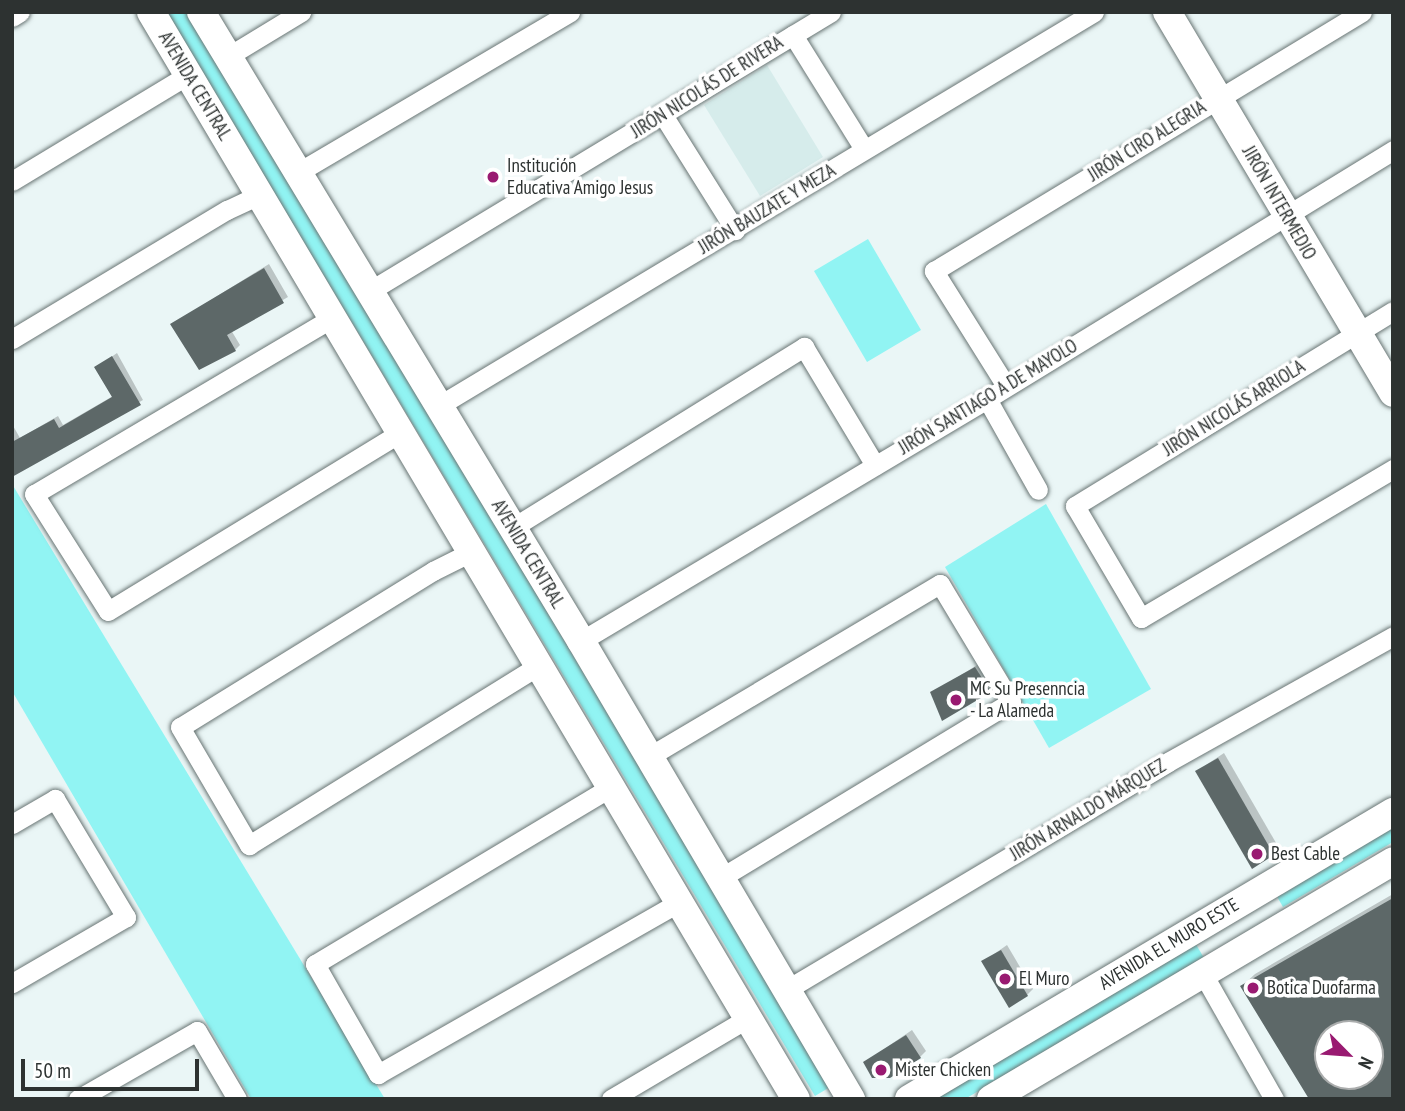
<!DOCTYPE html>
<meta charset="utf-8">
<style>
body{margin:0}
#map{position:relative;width:1405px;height:1111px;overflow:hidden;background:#eaf6f6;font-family:"PT Sans Narrow",sans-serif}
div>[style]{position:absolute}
.built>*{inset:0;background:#d6eceb}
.green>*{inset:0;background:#91f4f3}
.shadow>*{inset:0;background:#0003}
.building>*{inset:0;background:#5d6868}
.roads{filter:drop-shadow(0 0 2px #697574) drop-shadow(0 0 2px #697574)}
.street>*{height:19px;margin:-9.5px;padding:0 9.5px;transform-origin:9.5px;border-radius:9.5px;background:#fff}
.secondary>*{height:28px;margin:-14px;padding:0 14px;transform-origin:14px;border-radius:14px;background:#fff}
.dots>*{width:19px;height:19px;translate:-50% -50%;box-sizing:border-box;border:4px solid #fff;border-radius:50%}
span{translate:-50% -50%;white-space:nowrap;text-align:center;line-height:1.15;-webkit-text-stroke:7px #fff;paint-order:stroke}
.street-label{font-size:19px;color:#2d3231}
.poi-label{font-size:19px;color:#2d3231}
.left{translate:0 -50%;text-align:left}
.frame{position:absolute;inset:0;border:14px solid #2d3231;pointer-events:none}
.north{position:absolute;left:1314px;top:1020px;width:70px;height:70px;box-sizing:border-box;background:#fff;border:2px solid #abadad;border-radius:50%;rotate:115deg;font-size:19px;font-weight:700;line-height:28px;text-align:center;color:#2d3231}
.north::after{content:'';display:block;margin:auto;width:24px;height:32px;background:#991a71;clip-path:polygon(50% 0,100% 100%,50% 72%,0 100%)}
.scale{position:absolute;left:21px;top:1059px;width:178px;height:32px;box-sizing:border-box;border:4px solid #2d3231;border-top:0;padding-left:9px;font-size:21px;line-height:24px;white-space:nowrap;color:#2d3231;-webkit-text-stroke:5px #fff;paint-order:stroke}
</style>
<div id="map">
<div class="built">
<div style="clip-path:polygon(767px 65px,823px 157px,760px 196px,704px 105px)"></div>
</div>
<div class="green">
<div style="clip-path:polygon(166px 12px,190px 12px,830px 1087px,815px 1096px)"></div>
<div style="clip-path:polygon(868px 239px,921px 330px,867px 362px,814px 271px)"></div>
<div style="clip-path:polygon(12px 484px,385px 1099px,251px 1099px,12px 691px)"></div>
<div style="clip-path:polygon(1046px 504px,1151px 689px,1049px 748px,945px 567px)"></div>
<div style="clip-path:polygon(1393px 824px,1393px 842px,1283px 907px,1275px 893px)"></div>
<div style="clip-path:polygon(1194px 941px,1204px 958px,965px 1099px,926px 1099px)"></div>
</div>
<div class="shadow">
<div style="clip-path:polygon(269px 264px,288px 297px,231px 330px,240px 345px,235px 350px,172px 324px)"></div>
<div style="clip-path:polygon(117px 353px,143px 400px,12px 475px,12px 424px,20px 438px,58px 416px,63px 425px,113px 396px,97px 367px)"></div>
<div style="clip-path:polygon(982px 662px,996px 685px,990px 691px,932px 693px)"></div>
<div style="clip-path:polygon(1224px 753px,1279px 848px,1273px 854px,1197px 771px)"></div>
<div style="clip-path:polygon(evenodd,1393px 894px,1393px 1099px,1311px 1099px,1242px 986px,1255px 974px,1393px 894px,1328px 1034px,1370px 1034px,1370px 1076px,1328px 1076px,1328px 1034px)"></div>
<div style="clip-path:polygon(1007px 945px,1033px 989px,1027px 995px,984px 961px)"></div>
<div style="clip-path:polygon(912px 1030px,926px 1051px,920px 1057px,865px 1062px)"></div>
</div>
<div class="building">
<div style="clip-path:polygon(264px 268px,284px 303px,227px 335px,236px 351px,199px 370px,170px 324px)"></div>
<div style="clip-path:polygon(112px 356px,141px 405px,12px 477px,12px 442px,54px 419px,59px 428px,112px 397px,94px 367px)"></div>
<div style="clip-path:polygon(975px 667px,991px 692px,942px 721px,930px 692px)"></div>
<div style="clip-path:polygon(1218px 758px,1274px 855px,1252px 869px,1195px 771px)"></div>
<div style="clip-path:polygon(evenodd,1393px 898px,1393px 1099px,1309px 1099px,1240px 986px,1393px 898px,1328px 1034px,1370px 1034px,1370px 1076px,1328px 1076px,1328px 1034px)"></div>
<div style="clip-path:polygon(1001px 950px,1028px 996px,1009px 1008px,981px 961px)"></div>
<div style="clip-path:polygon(906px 1035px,921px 1058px,890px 1078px,872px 1078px,863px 1062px)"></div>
</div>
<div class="roads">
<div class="street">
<div style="left:12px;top:17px;width:9px;rotate:-32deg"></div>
<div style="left:793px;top:35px;width:134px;rotate:58.1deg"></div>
<div style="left:227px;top:57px;width:87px;rotate:-31.3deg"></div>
<div style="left:663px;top:115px;width:136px;rotate:57.9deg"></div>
<div style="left:297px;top:173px;width:317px;rotate:-30.5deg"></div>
<div style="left:12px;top:181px;width:205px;rotate:-31.1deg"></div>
<div style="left:368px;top:292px;width:541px;rotate:-31.16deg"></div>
<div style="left:1393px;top:311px;width:373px;rotate:148.5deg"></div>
<div style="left:1075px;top:506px;width:130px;rotate:59.5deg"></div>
<div style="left:1141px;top:618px;width:293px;rotate:-30.6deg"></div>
<div style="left:332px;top:318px;width:346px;rotate:149.4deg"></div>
<div style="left:34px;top:494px;width:138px;rotate:57.7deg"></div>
<div style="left:108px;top:611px;width:342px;rotate:-31.4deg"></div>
<div style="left:12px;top:339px;width:251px;rotate:-31deg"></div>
<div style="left:227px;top:210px;width:35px;rotate:-25deg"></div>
<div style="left:1006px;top:386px;width:136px;rotate:-122.1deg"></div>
<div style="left:934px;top:271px;width:500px;rotate:-31.18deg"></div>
<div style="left:987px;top:399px;width:104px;rotate:60.7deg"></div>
<div style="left:440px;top:405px;width:763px;rotate:-31deg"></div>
<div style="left:512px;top:528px;width:344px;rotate:-31.8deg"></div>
<div style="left:804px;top:347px;width:138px;rotate:59deg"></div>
<div style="left:471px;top:552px;width:42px;rotate:153.4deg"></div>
<div style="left:433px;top:571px;width:297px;rotate:148.3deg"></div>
<div style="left:180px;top:727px;width:137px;rotate:59.7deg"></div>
<div style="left:249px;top:845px;width:341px;rotate:-31.8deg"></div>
<div style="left:581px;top:641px;width:473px;rotate:-30.8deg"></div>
<div style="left:987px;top:399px;width:476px;rotate:-31.5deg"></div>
<div style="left:650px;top:756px;width:337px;rotate:-30.7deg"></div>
<div style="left:940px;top:584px;width:138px;rotate:59deg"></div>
<div style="left:1011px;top:702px;width:338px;rotate:148.8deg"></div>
<div style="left:611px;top:787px;width:345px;rotate:149.1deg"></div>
<div style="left:315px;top:964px;width:127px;rotate:60.2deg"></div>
<div style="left:378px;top:1074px;width:347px;rotate:-29.7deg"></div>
<div style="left:12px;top:824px;width:50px;rotate:-30.2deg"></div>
<div style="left:55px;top:799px;width:138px;rotate:59deg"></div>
<div style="left:126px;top:917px;width:132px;rotate:149.9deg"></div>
<div style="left:1203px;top:974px;width:144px;rotate:60.4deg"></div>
<div style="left:786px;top:990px;width:445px;rotate:-30.8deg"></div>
<div style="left:1168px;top:762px;width:258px;rotate:-29.2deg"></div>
<div style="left:78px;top:1099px;width:137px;rotate:-29.7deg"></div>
<div style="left:197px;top:1031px;width:79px;rotate:59.5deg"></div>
<div style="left:611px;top:1099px;width:159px;rotate:-30.6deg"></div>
</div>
<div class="secondary">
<div style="left:151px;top:12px;width:1264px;rotate:59.32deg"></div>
<div style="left:201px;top:12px;width:735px;rotate:58.86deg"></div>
<div style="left:581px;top:641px;width:532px;rotate:59.48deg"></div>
<div style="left:1167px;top:12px;width:443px;rotate:59.3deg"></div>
<div style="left:909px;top:1099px;width:563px;rotate:-30.67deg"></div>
<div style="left:991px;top:1099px;width:467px;rotate:-30.6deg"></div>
</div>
</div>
<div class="dots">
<div style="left:493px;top:177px;background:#991a71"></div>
<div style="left:956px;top:700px;background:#991a71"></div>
<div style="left:1257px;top:854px;background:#991a71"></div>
<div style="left:1005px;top:979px;background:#991a71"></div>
<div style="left:1253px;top:988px;background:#991a71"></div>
<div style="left:881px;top:1070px;background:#991a71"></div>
</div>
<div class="street-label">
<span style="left:195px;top:86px;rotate:59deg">AVENIDA CENTRAL</span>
<span style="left:707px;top:87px;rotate:-32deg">JIRÓN NICOLÁS DE RIVERA</span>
<span style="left:1147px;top:141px;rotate:-32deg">JIRÓN CIRO ALEGRIA</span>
<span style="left:1279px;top:203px;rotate:60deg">JIRÓN INTERMEDIO</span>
<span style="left:767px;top:209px;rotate:-31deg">JIRÓN BAUZATE Y MEZA</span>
<span style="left:988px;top:397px;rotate:-31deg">JIRÓN SANTIAGO A DE MAYOLO</span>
<span style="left:1234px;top:408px;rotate:-32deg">JIRÓN NICOLÁS ARRIOLA</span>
<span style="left:528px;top:554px;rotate:59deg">AVENIDA CENTRAL</span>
<span style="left:1088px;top:810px;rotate:-31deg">JIRÓN ARNALDO MÁRQUEZ</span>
<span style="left:1169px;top:944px;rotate:-31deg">AVENIDA EL MURO ESTE</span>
</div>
<div class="poi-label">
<span class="left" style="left:507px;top:177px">Institución<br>Educativa Amigo Jesus</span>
<span class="left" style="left:970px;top:700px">MC Su Presenncia<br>- La Alameda</span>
<span class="left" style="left:1271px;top:854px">Best Cable</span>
<span class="left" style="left:1019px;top:979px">El Muro</span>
<span class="left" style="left:1267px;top:988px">Botica Duofarma</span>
<span class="left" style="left:895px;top:1070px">Mister Chicken</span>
</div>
<div class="frame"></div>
<div class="north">N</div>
<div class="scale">50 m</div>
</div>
